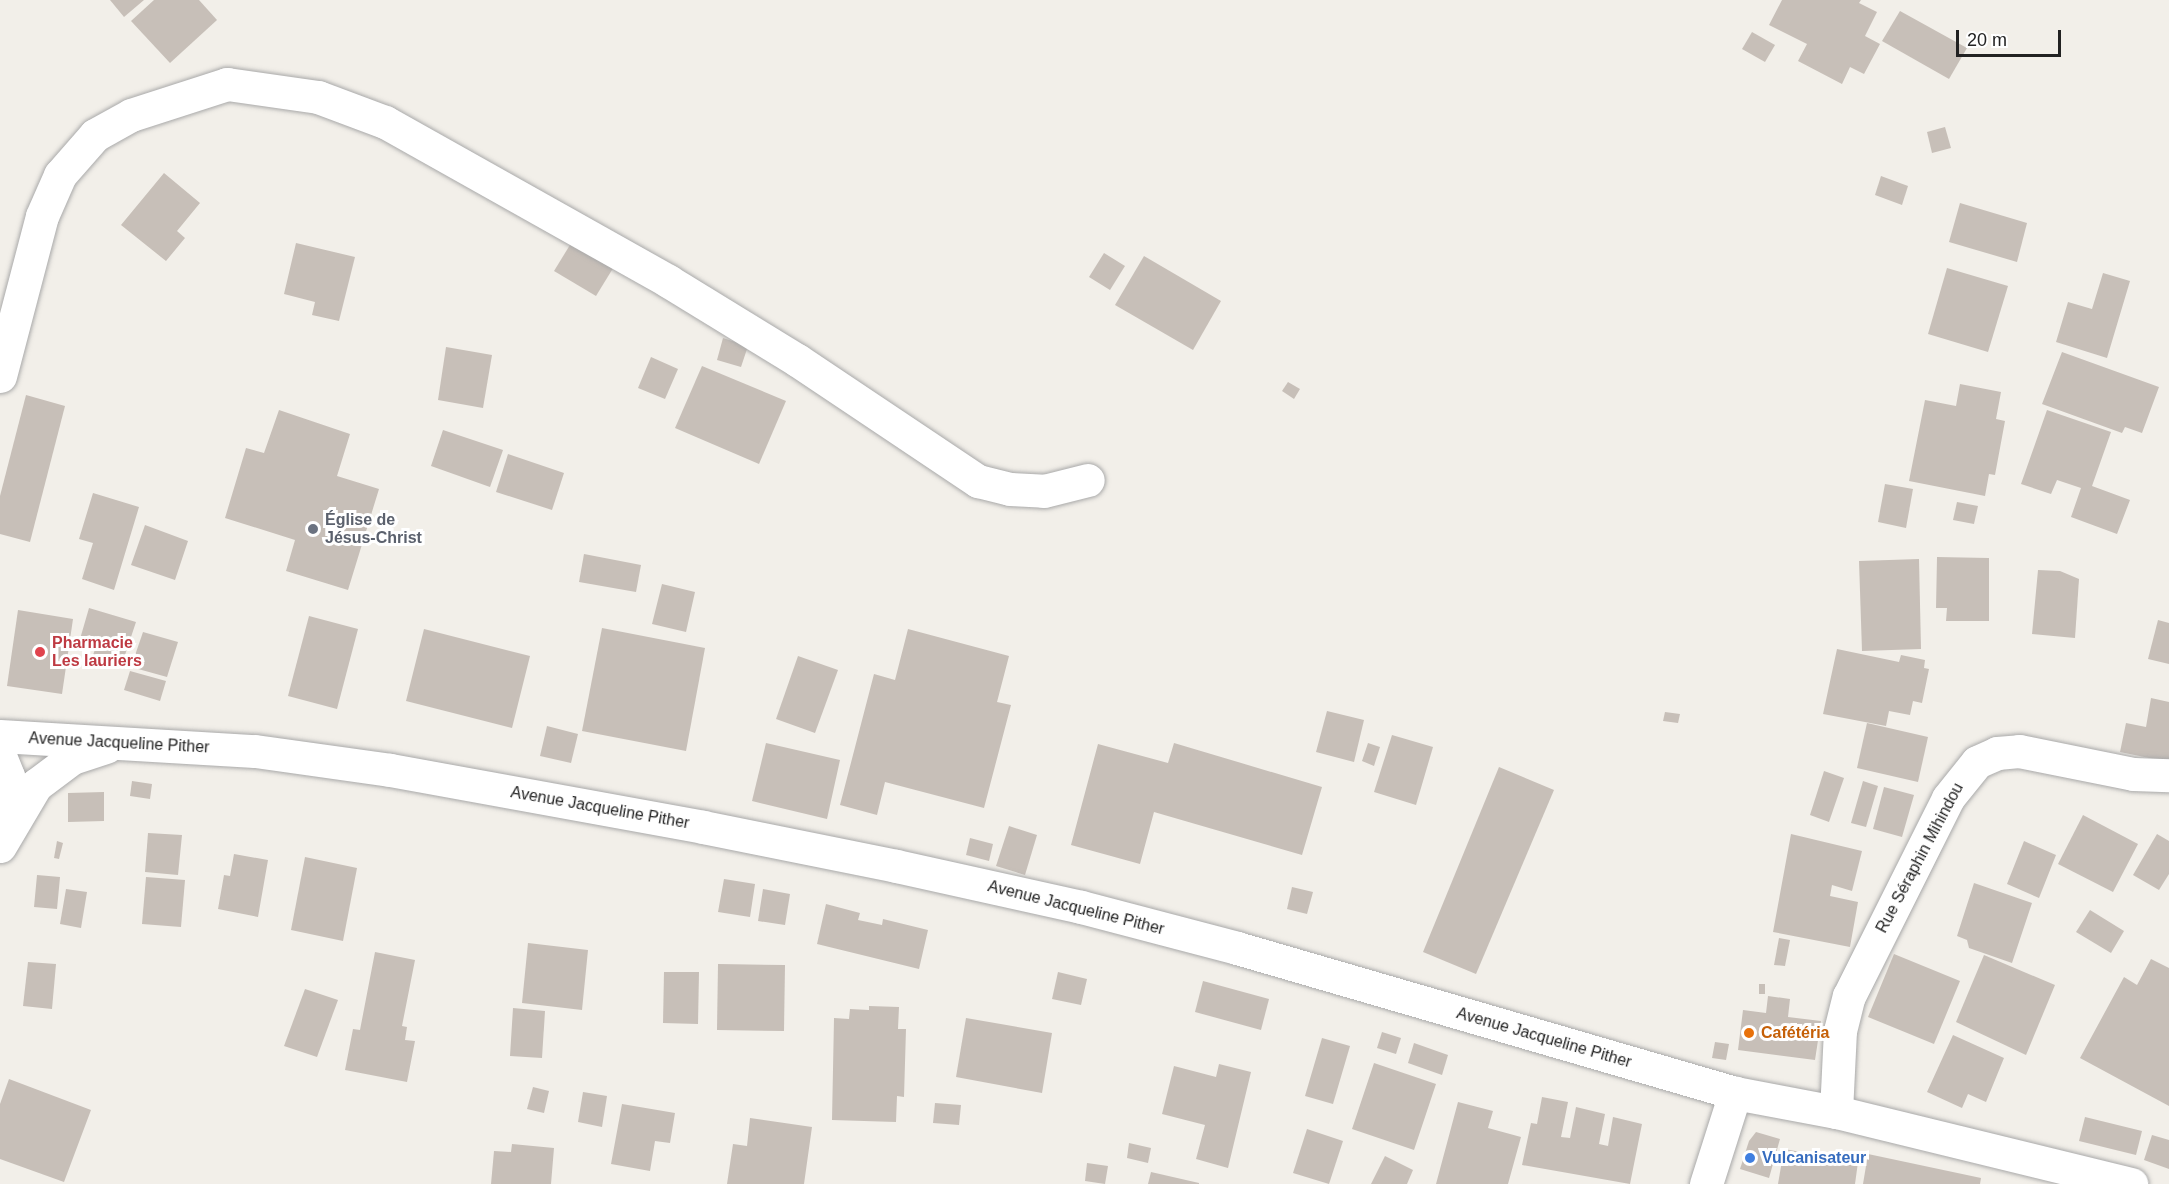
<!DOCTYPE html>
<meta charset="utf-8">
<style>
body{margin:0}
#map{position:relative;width:2169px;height:1184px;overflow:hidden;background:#f2efe9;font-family:Helvetica,sans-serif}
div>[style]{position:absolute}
.building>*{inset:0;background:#c7bfb8}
.roads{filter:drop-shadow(0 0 2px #a9a9a9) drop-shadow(0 0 2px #a9a9a9)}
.minor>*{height:33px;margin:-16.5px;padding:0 16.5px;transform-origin:16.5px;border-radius:16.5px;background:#fff}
.tertiary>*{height:33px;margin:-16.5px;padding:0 16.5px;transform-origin:16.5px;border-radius:16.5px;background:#fff}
.dots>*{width:16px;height:16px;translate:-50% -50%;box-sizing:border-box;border:3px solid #fff;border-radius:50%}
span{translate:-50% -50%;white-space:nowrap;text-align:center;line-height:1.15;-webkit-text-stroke:6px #fff;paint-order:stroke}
.worship-label{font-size:16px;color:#5b616d;font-weight:700}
.left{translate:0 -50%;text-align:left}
.health-label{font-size:16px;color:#be3a42;font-weight:700}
.street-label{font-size:16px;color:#222}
.food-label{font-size:16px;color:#c56008;font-weight:700}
.shop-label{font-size:16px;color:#366cbe;font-weight:700}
.scale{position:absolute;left:1956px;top:30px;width:105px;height:27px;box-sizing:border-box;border:3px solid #222;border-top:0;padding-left:8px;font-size:18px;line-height:21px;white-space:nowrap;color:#222;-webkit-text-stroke:4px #fff;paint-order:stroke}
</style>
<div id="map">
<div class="building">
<div style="clip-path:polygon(110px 0,144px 0,124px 17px)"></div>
<div style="clip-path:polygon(154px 0,199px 0,217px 20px,170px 63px,131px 21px)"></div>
<div style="clip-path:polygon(1782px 0,1861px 0,1859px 3px,1877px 12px,1865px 36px,1880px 44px,1864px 74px,1850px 67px,1842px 84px,1798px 61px,1807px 44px,1769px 25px)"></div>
<div style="clip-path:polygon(1900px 11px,1967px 48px,1949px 79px,1882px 41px)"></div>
<div style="clip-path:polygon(1752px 32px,1775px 45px,1765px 62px,1742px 49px)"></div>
<div style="clip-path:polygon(1945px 127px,1951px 148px,1932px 153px,1927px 132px)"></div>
<div style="clip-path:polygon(164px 173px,200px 203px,177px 231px,185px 238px,166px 261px,121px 225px)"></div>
<div style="clip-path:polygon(1881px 176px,1908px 186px,1902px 205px,1875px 195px)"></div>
<div style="clip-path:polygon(1960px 203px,2027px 223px,2017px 262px,1949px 242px)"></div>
<div style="clip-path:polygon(573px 240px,615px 265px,596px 296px,554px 271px)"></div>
<div style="clip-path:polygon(296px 243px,355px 257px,339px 321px,312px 315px,315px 302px,284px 294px)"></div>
<div style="clip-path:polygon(1104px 253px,1125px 266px,1110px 290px,1089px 277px)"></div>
<div style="clip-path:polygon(1144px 256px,1221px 301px,1193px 350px,1115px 305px)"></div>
<div style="clip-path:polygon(1947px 268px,2008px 286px,1988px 352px,1928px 334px)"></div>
<div style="clip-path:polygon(2103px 273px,2130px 281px,2107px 358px,2056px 342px,2068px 302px,2092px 309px)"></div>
<div style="clip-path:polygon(723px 338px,748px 346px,741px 367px,717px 360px)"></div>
<div style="clip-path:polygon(446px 347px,492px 355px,483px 408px,438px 400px)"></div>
<div style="clip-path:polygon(2062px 352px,2159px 387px,2142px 433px,2125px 427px,2122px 433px,2042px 404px)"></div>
<div style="clip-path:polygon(651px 357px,678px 369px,665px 399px,638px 388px)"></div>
<div style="clip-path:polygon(702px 366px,786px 401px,759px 464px,675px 428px)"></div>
<div style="clip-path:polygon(1288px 382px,1300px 389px,1294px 399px,1282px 391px)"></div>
<div style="clip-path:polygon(1960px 384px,2001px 392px,1996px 419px,2005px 421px,1995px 475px,1989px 474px,1985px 496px,1909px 481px,1925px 400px,1956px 406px)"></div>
<div style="clip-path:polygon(26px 395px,65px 406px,30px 542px,0 534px,0 496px)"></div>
<div style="clip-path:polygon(279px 410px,350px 434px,337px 476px,379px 489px,348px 590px,286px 571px,295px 540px,225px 518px,246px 448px,264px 453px)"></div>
<div style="clip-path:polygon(2047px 410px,2111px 432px,2092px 486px,2130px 500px,2117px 534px,2071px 517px,2081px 488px,2057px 480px,2051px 494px,2021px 484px)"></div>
<div style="clip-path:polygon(443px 430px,503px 450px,490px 487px,431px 466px)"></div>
<div style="clip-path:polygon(508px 454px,564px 473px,552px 510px,496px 492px)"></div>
<div style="clip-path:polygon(1885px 484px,1913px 489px,1906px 528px,1878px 522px)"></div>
<div style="clip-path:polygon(93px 493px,139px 507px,114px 590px,82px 579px,93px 543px,79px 539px)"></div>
<div style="clip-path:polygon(1957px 502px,1978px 506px,1974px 524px,1953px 520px)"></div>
<div style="clip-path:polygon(145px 525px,188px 541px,175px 580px,131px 565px)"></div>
<div style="clip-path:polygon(584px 554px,641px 565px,636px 592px,579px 582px)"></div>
<div style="clip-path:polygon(1937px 557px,1989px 558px,1989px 621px,1946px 621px,1947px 608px,1936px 608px)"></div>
<div style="clip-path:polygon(1919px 559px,1921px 649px,1862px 651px,1859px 561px)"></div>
<div style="clip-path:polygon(2038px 570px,2060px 571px,2079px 579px,2075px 638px,2032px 634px)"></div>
<div style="clip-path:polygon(662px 584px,695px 592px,686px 632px,652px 624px)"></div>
<div style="clip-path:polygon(89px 608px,136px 622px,122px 664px,93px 655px,97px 644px,80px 639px)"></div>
<div style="clip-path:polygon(18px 610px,73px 619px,62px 694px,7px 686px)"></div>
<div style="clip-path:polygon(309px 616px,358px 629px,337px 709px,288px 696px)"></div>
<div style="clip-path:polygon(2158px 620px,2169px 623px,2169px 664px,2148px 659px)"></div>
<div style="clip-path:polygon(602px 628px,705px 648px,686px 751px,582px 731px)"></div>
<div style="clip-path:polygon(424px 629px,530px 656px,512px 728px,406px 701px)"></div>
<div style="clip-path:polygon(908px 629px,1009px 656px,997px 702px,1011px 705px,984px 808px,885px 782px,877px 815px,840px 805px,874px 674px,895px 680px)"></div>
<div style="clip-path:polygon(143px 632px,178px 642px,167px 677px,131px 667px)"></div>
<div style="clip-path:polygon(1837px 649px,1899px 662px,1901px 655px,1925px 660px,1924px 668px,1929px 669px,1922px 703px,1913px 701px,1910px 715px,1889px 711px,1886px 726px,1823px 714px)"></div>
<div style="clip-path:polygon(798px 656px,838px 670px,815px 733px,776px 719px)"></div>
<div style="clip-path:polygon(130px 671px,166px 681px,160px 701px,124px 690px)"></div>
<div style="clip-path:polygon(2151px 698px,2169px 702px,2169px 762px,2120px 752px,2126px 723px,2146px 727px)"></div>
<div style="clip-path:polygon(1327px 711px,1364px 720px,1354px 762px,1316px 752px)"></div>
<div style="clip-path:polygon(1665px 712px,1680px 714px,1678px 723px,1663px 721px)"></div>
<div style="clip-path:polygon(1867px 723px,1928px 737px,1918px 782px,1857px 768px)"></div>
<div style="clip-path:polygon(547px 726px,578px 734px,571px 763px,540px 756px)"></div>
<div style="clip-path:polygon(1392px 735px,1433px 747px,1416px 805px,1374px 792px)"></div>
<div style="clip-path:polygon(766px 743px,840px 760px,827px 819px,752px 801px)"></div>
<div style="clip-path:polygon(1174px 743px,1322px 787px,1302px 855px,1154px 812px,1140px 864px,1071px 845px,1098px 744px,1168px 763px)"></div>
<div style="clip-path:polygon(1368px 743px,1380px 747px,1374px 766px,1362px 761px)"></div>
<div style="clip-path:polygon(1499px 767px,1554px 790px,1476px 974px,1423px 952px)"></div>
<div style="clip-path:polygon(1824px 771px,1844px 778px,1829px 822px,1810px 815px)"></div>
<div style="clip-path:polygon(132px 781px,152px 784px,150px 799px,130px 796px)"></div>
<div style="clip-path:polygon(1863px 781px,1878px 786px,1866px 827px,1851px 823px)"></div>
<div style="clip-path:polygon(1884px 787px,1914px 795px,1902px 837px,1873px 829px)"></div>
<div style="clip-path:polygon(104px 792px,104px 821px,68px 822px,68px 793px)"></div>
<div style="clip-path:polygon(2083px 815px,2138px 844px,2113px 892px,2058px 864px)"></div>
<div style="clip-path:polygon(1009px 826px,1037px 835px,1025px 875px,996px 866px)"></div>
<div style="clip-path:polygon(148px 833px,182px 835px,178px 875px,145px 872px)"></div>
<div style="clip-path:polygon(1791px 834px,1862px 851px,1852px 891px,1832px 885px,1830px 896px,1858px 902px,1850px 947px,1773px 932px)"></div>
<div style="clip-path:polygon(2157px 834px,2169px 841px,2169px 874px,2159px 890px,2133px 875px)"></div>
<div style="clip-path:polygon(970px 838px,993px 844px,989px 861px,966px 855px)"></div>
<div style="clip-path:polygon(57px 841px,63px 843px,59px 859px,54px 858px)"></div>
<div style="clip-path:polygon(2024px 841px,2056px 855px,2039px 898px,2007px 884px)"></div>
<div style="clip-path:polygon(234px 854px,268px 860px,258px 917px,218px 909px,224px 875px,230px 876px)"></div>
<div style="clip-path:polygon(305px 857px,357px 868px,343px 941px,291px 930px)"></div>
<div style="clip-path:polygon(37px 875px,60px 877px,57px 909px,34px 907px)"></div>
<div style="clip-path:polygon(146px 877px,185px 880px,181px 927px,142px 924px)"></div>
<div style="clip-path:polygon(724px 879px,755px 884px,750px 917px,718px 912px)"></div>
<div style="clip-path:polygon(1974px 883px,2032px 903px,2012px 963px,1969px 948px,1967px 940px,1957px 936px)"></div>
<div style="clip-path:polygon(1292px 887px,1313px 892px,1307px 914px,1287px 909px)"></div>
<div style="clip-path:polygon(66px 889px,87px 892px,81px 928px,60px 924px)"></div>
<div style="clip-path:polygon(763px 889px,790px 894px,785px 925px,758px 921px)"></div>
<div style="clip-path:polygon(826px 904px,860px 913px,858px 920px,882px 925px,883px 919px,928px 930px,919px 969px,817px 944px)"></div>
<div style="clip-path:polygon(2090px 910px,2124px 931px,2111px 953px,2076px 932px)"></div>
<div style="clip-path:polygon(1779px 938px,1790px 940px,1785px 966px,1774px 965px)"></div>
<div style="clip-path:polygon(528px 943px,588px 950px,582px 1010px,522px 1003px)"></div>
<div style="clip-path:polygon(375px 952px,415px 960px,402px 1026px,407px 1027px,405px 1040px,415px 1041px,407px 1082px,345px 1070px,353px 1029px,360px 1030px)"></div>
<div style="clip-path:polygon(1894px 954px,1960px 981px,1934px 1044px,1868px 1017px)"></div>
<div style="clip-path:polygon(1984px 955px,2055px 985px,2026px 1055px,1956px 1022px)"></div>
<div style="clip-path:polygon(2151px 959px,2169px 968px,2169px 1106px,2080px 1058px,2124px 977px,2137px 985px)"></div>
<div style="clip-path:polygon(28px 962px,56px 964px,52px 1009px,23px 1006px)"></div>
<div style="clip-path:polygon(718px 964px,785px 965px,784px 1031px,717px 1030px)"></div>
<div style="clip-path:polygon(664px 972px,699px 972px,698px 1024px,663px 1023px)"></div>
<div style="clip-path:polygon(1058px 972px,1087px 979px,1081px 1005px,1052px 999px)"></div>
<div style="clip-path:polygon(1203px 981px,1269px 999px,1261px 1030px,1195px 1012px)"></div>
<div style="clip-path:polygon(1759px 984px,1765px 984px,1765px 994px,1759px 994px)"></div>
<div style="clip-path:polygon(305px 989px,338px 1000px,317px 1057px,284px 1046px)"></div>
<div style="clip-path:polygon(1768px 996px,1790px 999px,1788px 1017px,1821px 1021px,1815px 1060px,1738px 1050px,1743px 1010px,1766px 1013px)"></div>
<div style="clip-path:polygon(869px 1006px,899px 1007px,898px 1029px,906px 1029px,904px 1097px,897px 1096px,896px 1122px,832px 1120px,834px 1018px,849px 1019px,850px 1009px,869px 1010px)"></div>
<div style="clip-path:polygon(513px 1008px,545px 1011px,542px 1058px,510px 1056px)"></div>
<div style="clip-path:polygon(966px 1018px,1052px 1033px,1042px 1093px,956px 1077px)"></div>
<div style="clip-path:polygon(1382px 1032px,1401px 1038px,1396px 1054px,1377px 1048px)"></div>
<div style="clip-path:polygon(1953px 1035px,2004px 1058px,1986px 1102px,1968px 1094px,1962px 1108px,1927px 1092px)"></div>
<div style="clip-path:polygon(1322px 1038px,1350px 1046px,1333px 1104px,1305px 1096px)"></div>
<div style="clip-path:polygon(1715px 1042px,1729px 1044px,1726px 1060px,1712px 1058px)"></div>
<div style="clip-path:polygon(1414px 1043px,1448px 1055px,1442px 1075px,1408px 1063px)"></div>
<div style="clip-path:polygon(1374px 1063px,1436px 1084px,1414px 1150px,1352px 1129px)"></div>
<div style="clip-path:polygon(1219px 1064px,1251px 1072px,1228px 1168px,1196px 1159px,1205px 1125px,1162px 1114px,1174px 1066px,1216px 1077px)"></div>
<div style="clip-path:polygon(9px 1079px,91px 1110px,64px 1182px,0 1159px,0 1104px)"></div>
<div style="clip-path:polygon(533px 1087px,549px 1091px,544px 1113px,527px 1109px)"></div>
<div style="clip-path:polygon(583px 1092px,607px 1096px,602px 1127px,578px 1122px)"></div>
<div style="clip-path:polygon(1542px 1097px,1568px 1102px,1561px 1137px,1570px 1138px,1576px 1107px,1605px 1114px,1599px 1144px,1608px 1146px,1613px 1117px,1642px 1124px,1630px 1184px,1522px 1165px,1531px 1123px,1537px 1124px)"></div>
<div style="clip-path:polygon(1458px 1102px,1493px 1111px,1488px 1128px,1521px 1137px,1508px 1184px,1436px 1184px)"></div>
<div style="clip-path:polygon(935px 1103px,961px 1105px,959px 1125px,933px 1123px)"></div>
<div style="clip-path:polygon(622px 1104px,675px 1113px,670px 1143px,655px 1141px,650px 1171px,611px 1164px)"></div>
<div style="clip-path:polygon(2085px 1117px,2142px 1131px,2136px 1155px,2079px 1141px)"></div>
<div style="clip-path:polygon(750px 1118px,812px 1127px,804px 1184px,727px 1184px,733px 1144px,747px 1146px)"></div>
<div style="clip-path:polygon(1307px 1129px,1343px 1141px,1329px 1184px,1293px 1173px)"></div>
<div style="clip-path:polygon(1756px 1132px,1780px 1139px,1769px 1178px,1740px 1169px,1749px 1141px)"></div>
<div style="clip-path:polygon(2152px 1135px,2169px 1140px,2169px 1169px,2144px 1160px)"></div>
<div style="clip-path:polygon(1129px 1143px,1151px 1148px,1148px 1163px,1127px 1158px)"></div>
<div style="clip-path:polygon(512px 1144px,554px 1148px,551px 1184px,491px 1184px,494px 1151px,511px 1152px)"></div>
<div style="clip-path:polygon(1784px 1149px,1858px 1162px,1855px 1184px,1778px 1184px)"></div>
<div style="clip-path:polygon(1868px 1154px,1981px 1178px,1980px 1184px,1863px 1184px)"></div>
<div style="clip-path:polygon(1385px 1156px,1413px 1170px,1407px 1184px,1371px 1184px)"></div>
<div style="clip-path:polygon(1087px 1163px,1108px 1166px,1105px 1184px,1085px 1181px)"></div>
<div style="clip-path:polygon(1151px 1172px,1199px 1183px,1199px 1184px,1148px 1184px)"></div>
</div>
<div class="roads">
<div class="minor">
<div style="left:0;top:376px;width:165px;rotate:-75.3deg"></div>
<div style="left:42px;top:216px;width:45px;rotate:-66.3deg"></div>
<div style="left:60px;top:175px;width:53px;rotate:-48.8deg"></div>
<div style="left:95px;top:135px;width:41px;rotate:-29.1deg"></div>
<div style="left:131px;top:115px;width:101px;rotate:-17.9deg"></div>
<div style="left:227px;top:84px;width:92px;rotate:8.1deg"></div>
<div style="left:318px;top:97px;width:72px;rotate:20.5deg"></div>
<div style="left:385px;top:122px;width:325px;rotate:29.3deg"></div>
<div style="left:668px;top:281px;width:151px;rotate:31.5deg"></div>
<div style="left:797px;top:360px;width:218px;rotate:33.8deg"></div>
<div style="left:978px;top:481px;width:33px;rotate:14deg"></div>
<div style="left:1010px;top:489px;width:34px;rotate:3deg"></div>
<div style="left:1044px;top:491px;width:45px;rotate:-14deg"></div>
</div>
<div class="tertiary">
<div style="left:0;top:736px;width:255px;rotate:3.4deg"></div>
<div style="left:255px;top:751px;width:136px;rotate:8deg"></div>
<div style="left:390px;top:770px;width:318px;rotate:10.3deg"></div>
<div style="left:703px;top:827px;width:197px;rotate:11.4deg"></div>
<div style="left:896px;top:866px;width:189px;rotate:12.5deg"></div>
<div style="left:1081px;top:907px;width:161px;rotate:14.7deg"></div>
<div style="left:1237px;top:948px;width:519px;rotate:16.23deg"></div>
<div style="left:1735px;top:1093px;width:103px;rotate:10.7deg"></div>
<div style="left:1836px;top:1112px;width:304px;rotate:13.7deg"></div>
<div style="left:0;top:756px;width:22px;rotate:68deg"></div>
<div style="left:8px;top:776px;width:21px;rotate:85deg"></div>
<div style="left:10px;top:797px;width:32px;rotate:103deg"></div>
<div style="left:0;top:846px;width:71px;rotate:-59.5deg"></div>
<div style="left:36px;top:785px;width:45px;rotate:-36.9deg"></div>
<div style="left:72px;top:758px;width:36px;rotate:-18deg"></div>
<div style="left:1836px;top:1112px;width:81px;rotate:-87.2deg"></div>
<div style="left:1840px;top:1031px;width:36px;rotate:-76deg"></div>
<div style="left:1849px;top:996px;width:221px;rotate:-63.4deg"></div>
<div style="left:1948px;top:798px;width:46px;rotate:-51.1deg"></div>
<div style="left:1977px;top:762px;width:22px;rotate:-24deg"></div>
<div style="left:1997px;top:753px;width:22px;rotate:-5deg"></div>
<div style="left:2019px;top:751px;width:116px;rotate:11.4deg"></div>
<div style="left:2133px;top:774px;width:36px;rotate:2deg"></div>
<div style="left:1706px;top:1184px;width:96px;rotate:-72.3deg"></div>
</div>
</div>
<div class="dots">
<div style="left:313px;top:529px;background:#6b7280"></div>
<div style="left:40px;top:652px;background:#e0444e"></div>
<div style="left:1749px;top:1033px;background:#e8710a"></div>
<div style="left:1750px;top:1158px;background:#3f7fe0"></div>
</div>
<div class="worship-label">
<span class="left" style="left:325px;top:529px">Église de<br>Jésus-Christ</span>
</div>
<div class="health-label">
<span class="left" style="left:52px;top:652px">Pharmacie<br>Les lauriers</span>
</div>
<div class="street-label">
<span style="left:119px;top:743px;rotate:3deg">Avenue Jacqueline Pither</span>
<span style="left:600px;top:808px;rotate:10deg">Avenue Jacqueline Pither</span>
<span style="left:1920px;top:858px;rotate:-62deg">Rue Séraphin Mihindou</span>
<span style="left:1076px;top:908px;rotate:14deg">Avenue Jacqueline Pither</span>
<span style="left:1544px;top:1038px;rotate:16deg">Avenue Jacqueline Pither</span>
</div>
<div class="food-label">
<span class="left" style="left:1761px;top:1033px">Cafétéria</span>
</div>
<div class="shop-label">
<span class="left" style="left:1762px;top:1158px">Vulcanisateur</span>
</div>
<div class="scale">20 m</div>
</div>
